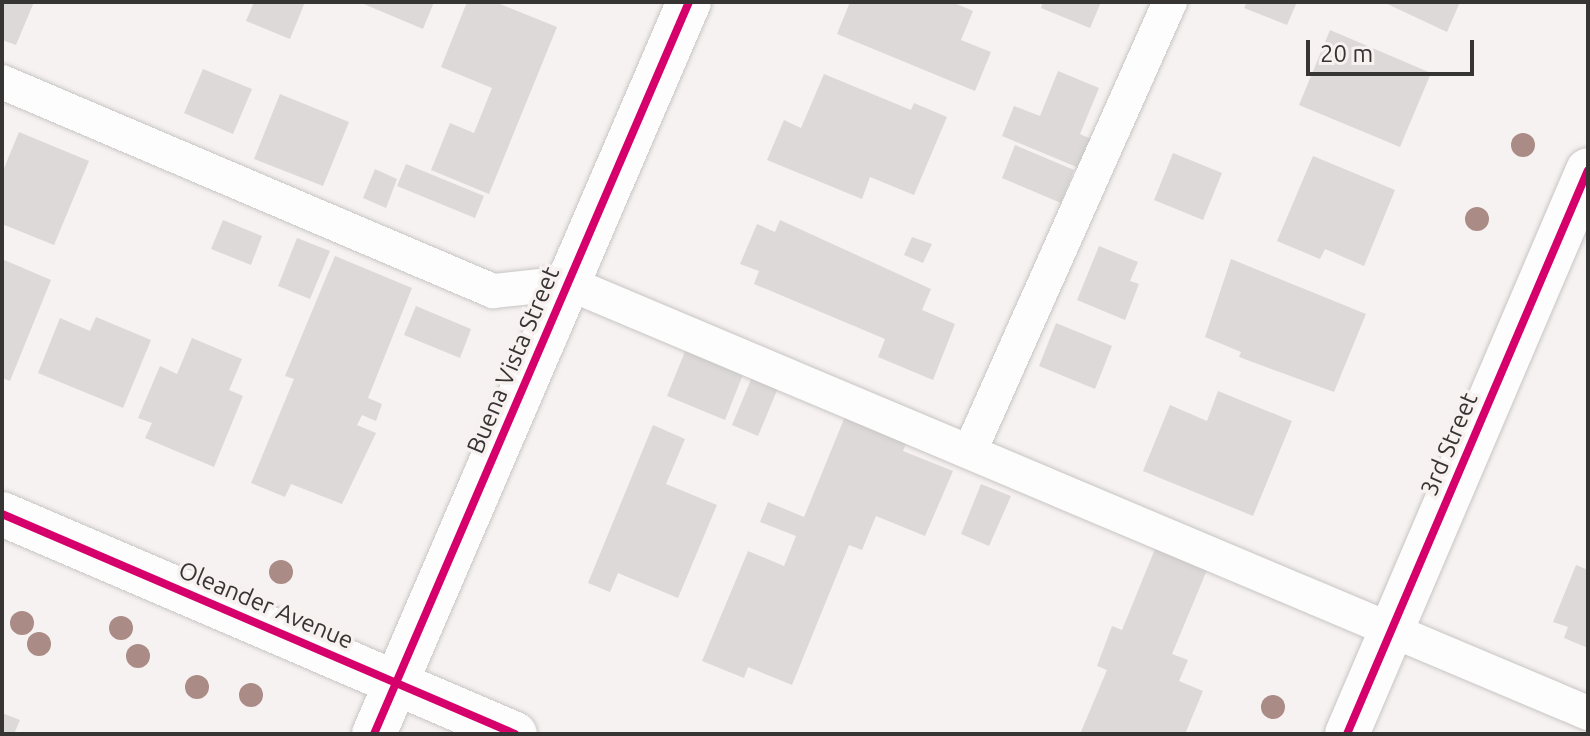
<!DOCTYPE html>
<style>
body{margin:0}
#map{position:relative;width:1590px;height:736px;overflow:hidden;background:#f6f2f1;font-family:Ubuntu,sans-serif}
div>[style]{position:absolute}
.building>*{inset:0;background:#dcd9d8}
.roads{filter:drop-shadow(0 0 2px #c8c5c4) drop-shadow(0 0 2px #c8c5c4)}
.lane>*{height:34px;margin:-17px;padding:0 17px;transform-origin:17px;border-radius:17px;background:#fefdfd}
.street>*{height:44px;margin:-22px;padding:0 22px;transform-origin:22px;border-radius:22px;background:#fefdfd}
.cycleway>*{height:8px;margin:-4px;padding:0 4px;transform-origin:4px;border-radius:4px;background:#d6006c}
.trees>*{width:24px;height:24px;margin:-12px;border-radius:50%;background:#aa8b85}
span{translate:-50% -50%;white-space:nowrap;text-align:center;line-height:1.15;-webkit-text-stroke:7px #f7f1f0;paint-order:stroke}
.street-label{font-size:24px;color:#373434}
.frame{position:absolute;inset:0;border:4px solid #373434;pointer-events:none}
.scale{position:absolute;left:1306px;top:40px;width:168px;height:36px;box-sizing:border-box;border:4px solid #373434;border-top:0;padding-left:10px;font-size:24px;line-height:28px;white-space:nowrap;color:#373434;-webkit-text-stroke:6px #f7f1f0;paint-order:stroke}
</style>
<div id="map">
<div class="building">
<div style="clip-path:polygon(2px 2px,34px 2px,16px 45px,2px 40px)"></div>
<div style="clip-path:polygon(254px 2px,305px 2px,290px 39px,246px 21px)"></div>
<div style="clip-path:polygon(359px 2px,434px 2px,423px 29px)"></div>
<div style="clip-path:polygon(467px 2px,495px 2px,557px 27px,489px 194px,431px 170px,450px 123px,474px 133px,492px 88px,441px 67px)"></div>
<div style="clip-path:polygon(850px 2px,952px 2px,973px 11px,961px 40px,991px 52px,975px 91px,837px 34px)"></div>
<div style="clip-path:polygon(1043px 2px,1101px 2px,1090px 28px,1041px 8px)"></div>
<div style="clip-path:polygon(1247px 2px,1297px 2px,1287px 25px,1244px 8px)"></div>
<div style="clip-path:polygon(1383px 2px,1460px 2px,1447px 32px)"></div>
<div style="clip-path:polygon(1330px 30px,1431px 73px,1400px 147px,1299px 105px)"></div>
<div style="clip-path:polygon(203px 69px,252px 89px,233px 134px,184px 113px)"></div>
<div style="clip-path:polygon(1058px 71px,1099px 88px,1080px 134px,1091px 139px,1079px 168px,1002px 136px,1014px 106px,1040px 116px)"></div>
<div style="clip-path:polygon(824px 74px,911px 110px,914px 103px,947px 117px,914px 195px,870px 177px,862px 199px,767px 160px,784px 120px,801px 128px)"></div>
<div style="clip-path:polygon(280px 94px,349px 122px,323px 186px,254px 159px)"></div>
<div style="clip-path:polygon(19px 132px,89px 161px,54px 245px,2px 224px,2px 173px)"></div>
<div style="clip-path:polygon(1015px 145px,1074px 170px,1061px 203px,1002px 178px)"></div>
<div style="clip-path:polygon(1173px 153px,1222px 173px,1203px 220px,1154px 200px)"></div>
<div style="clip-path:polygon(1313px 156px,1395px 190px,1364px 266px,1325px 249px,1320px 259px,1277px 241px)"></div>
<div style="clip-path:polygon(406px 164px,484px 196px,475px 218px,397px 186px)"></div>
<div style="clip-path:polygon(375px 169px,397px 179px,386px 208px,363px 198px)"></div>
<div style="clip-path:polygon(223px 220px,262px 236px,251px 265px,211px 249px)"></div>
<div style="clip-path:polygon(780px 220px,931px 289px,922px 310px,955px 324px,933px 380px,878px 357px,885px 339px,754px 284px,759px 271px,740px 264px,757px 224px,775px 232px)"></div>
<div style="clip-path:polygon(912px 237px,932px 244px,923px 263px,904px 255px)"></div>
<div style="clip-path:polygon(297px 238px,330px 251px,310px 299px,278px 286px)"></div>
<div style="clip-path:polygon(1099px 246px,1138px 262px,1130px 281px,1139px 284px,1125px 320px,1077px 300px)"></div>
<div style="clip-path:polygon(335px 256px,412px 288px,368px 398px,382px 404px,376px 421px,362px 415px,357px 425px,376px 433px,342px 504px,291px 484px,285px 497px,251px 483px,294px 379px,285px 376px)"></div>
<div style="clip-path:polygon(2px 259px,51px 280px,10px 381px,2px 378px)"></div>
<div style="clip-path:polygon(1231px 259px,1366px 314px,1334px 392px,1239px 357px,1241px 352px,1205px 337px)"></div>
<div style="clip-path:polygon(416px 306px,471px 329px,460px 358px,404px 335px)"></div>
<div style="clip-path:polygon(96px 317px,151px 340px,123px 408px,38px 373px,60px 318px,90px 331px)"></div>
<div style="clip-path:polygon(1056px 323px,1112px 346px,1095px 389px,1039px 366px)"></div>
<div style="clip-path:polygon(192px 338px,242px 359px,229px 390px,243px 396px,214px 467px,145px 438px,152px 423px,138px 418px,160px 366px,177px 374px)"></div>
<div style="clip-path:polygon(686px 349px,744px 372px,725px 420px,667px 396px)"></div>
<div style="clip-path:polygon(752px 377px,778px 388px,758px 436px,732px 425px)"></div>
<div style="clip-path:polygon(1218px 391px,1292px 421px,1253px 516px,1143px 471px,1170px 405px,1207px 421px)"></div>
<div style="clip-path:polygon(846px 414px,908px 439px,903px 451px,953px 471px,925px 536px,876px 516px,862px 550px,849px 545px,792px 685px,748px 667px,744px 678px,702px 661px,748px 551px,784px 566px,796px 536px,760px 522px,768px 502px,804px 517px)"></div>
<div style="clip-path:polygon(653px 425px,685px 439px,666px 484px,717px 505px,678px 598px,618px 573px,610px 592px,588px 583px)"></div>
<div style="clip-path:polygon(981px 484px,1011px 496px,989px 546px,961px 534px)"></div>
<div style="clip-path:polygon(1155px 549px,1207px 570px,1172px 654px,1188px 660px,1179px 681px,1203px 691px,1185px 734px,1080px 734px,1107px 670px,1097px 666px,1112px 626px,1122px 630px)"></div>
<div style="clip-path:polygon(1576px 565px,1588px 570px,1588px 648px,1564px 638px,1568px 627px,1553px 622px)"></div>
<div style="clip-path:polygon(2px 713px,20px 720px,14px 734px,2px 734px)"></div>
</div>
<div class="roads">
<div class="lane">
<div style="left:2px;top:82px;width:534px;rotate:23.06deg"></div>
<div style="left:493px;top:291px;width:75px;rotate:-6.1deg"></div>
<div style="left:568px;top:283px;width:1107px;rotate:22.86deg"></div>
<div style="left:970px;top:451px;width:492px;rotate:-66deg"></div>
</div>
<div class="street">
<div style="left:2px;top:514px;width:558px;rotate:23.21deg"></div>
<div style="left:374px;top:734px;width:797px;rotate:-66.72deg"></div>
<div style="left:1347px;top:734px;width:613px;rotate:-66.86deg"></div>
</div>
</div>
<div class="cycleway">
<div style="left:2px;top:514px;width:558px;rotate:23.21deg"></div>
<div style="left:374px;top:734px;width:797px;rotate:-66.72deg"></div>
<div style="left:1347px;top:734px;width:613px;rotate:-66.86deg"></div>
</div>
<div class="trees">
<div style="left:1523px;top:145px"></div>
<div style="left:1477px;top:219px"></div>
<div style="left:281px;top:572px"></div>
<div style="left:22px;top:623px"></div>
<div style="left:121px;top:628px"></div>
<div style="left:39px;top:644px"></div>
<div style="left:138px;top:656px"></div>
<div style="left:197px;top:687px"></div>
<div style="left:251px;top:695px"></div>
<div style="left:1273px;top:707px"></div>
</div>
<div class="street-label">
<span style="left:513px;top:360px;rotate:-67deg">Buena Vista Street</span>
<span style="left:1449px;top:444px;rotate:-67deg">3rd Street</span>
<span style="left:266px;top:605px;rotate:23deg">Oleander Avenue</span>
</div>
<div class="frame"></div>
<div class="scale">20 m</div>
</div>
